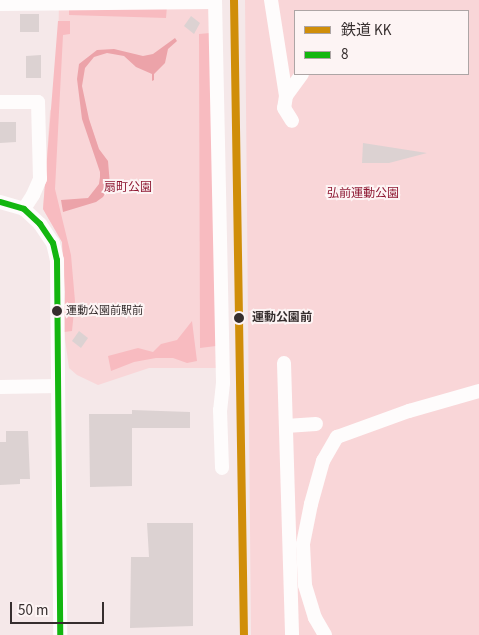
<!DOCTYPE html>
<meta charset="utf-8">
<style>
body{margin:0}
#map{position:relative;width:479px;height:635px;overflow:hidden;background:#f5e8e9;font-family:"Source Sans 3","Noto Sans JP",sans-serif}
div>[style]{position:absolute}
.green>*{inset:0;background:#f9d6d8}
.forest>*{inset:0;background:#f8bbc0}
.water>*{inset:0;background:#eca3a9}
.building>*{inset:0;background:#dcd2d2}
.minor>*{height:14px;margin:-7px;padding:0 7px;transform-origin:7px;border-radius:7px;background:#fefcfc}
.bus-1>*{height:6px;margin:-3px;padding:0 3px;transform-origin:3px;border-radius:3px;background:#13b610}
.rail-1>*{height:8px;margin:-4px;padding:0 4px;transform-origin:4px;border-radius:4px;background:#d08e09}
.dots>*{width:14px;height:14px;translate:-50% -50%;box-sizing:border-box;border:2px solid #fdf4f4;border-radius:50%}
span{translate:-50% -50%;white-space:nowrap;text-align:center;line-height:1.15;-webkit-text-stroke:4px #fdf4f4;paint-order:stroke}
.bus-label{font-size:11px;color:#362e2e}
.left{translate:0 -50%;text-align:left}
.park-label{font-size:12px;color:#8e1933}
.stop-label{font-size:12px;color:#362e2e;font-weight:700}
.legend{position:absolute;left:294px;top:10px;width:175px;height:65px;box-sizing:border-box;background:#fdf4f4;border:1px solid #ada5a5;margin:0;padding:6px 9px;list-style:none;font-size:15px;color:#362e2e}
.legend li{display:flex;align-items:center;gap:10px;height:25px}
.legend b{width:25px;border:1px solid #ada5a5}
.scale{position:absolute;left:10px;top:602px;width:94px;height:22px;box-sizing:border-box;border:2px solid #362e2e;border-top:0;padding-left:6px;font-size:15px;line-height:18px;white-space:nowrap;color:#362e2e;-webkit-text-stroke:4px #fdf4f4;paint-order:stroke}
</style>
<div id="map">
<div class="green">
<div style="clip-path:polygon(evenodd,245px 0,479px 0,479px 635px,251px 635px,245px 0,295px 11px,468px 11px,468px 74px,295px 74px,295px 11px)"></div>
<div style="clip-path:polygon(59px 3px,210px 9px,216px 368px,149px 368px,98px 385px,77px 375px,69px 368px,64px 332px,65px 292px,62px 242px,43px 209px,50px 111px,57px 98px)"></div>
</div>
<div class="forest">
<div style="clip-path:polygon(69px 3px,167px 6px,166px 18px,69px 15px)"></div>
<div style="clip-path:polygon(58px 21px,70px 21px,70px 34px,63px 35px,55px 189px,71px 255px,75px 301px,72px 331px,64px 332px,65px 292px,62px 242px,43px 209px)"></div>
<div style="clip-path:polygon(210px 33px,216px 346px,200px 348px,199px 34px)"></div>
<div style="clip-path:polygon(192px 321px,197px 361px,187px 363px,173px 358px,156px 358px,134px 362px,111px 371px,108px 356px,138px 348px,153px 352px,161px 344px,177px 340px)"></div>
</div>
<div class="water">
<div style="clip-path:polygon(175px 38px,177px 41px,168px 49px,165px 63px,154px 74px,154px 80px,152px 81px,152px 74px,136px 67px,124px 56px,107px 53px,94px 57px,85px 68px,82px 86px,89px 119px,99px 149px,108px 161px,110px 185px,103px 197px,96px 202px,63px 212px,61px 200px,88px 198px,99px 184px,100px 177px,100px 172px,82px 119px,77px 79px,79px 64px,97px 50px,114px 49px,143px 56px,153px 54px)"></div>
</div>
<div class="building">
<div style="clip-path:polygon(20px 14px,39px 14px,39px 32px,20px 32px)"></div>
<div style="clip-path:polygon(191px 16px,200px 23px,194px 34px,184px 26px)"></div>
<div style="clip-path:polygon(41px 55px,41px 78px,26px 78px,26px 56px)"></div>
<div style="clip-path:polygon(0 122px,16px 122px,16px 142px,0 143px)"></div>
<div style="clip-path:polygon(363px 143px,427px 153px,389px 163px,362px 163px)"></div>
<div style="clip-path:polygon(79px 331px,88px 338px,81px 348px,72px 341px)"></div>
<div style="clip-path:polygon(132px 410px,190px 412px,190px 428px,132px 428px,132px 486px,90px 487px,89px 414px,132px 414px)"></div>
<div style="clip-path:polygon(6px 431px,28px 431px,30px 479px,20px 479px,20px 484px,0 485px,0 442px,6px 442px)"></div>
<div style="clip-path:polygon(147px 523px,193px 523px,193px 626px,130px 628px,131px 557px,149px 557px)"></div>
</div>
<div class="minor">
<div style="left:215px;top:0;width:383px;rotate:88.8deg"></div>
<div style="left:223px;top:383px;width:27px;rotate:96deg"></div>
<div style="left:220px;top:410px;width:58px;rotate:88deg"></div>
<div style="left:271px;top:0;width:97px;rotate:81.1deg"></div>
<div style="left:286px;top:96px;width:12px;rotate:99deg"></div>
<div style="left:284px;top:108px;width:15px;rotate:58deg"></div>
<div style="left:0;top:4px;width:215px;rotate:-0.5deg"></div>
<div style="left:286px;top:96px;width:27px;rotate:-54deg"></div>
<div style="left:0;top:102px;width:38px"></div>
<div style="left:38px;top:102px;width:77px;rotate:88.5deg"></div>
<div style="left:40px;top:179px;width:17px;rotate:114deg"></div>
<div style="left:33px;top:195px;width:17px;rotate:123deg"></div>
<div style="left:0;top:202px;width:25px;rotate:16deg"></div>
<div style="left:24px;top:209px;width:22px;rotate:43deg"></div>
<div style="left:40px;top:224px;width:23px;rotate:56deg"></div>
<div style="left:53px;top:243px;width:17px;rotate:77deg"></div>
<div style="left:57px;top:260px;width:375px;rotate:89.5deg"></div>
<div style="left:284px;top:363px;width:272px;rotate:88.3deg"></div>
<div style="left:0;top:387px;width:58px;rotate:-1deg"></div>
<div style="left:286px;top:426px;width:30px;rotate:-4deg"></div>
<div style="left:325px;top:635px;width:20px;rotate:-120deg"></div>
<div style="left:315px;top:618px;width:34px;rotate:-107deg"></div>
<div style="left:305px;top:585px;width:41px;rotate:-92.8deg"></div>
<div style="left:303px;top:544px;width:41px;rotate:-78.7deg"></div>
<div style="left:311px;top:504px;width:45px;rotate:-74.4deg"></div>
<div style="left:323px;top:461px;width:28px;rotate:-60deg"></div>
<div style="left:337px;top:437px;width:77px;rotate:-19.9deg"></div>
<div style="left:409px;top:411px;width:73px;rotate:-15.9deg"></div>
</div>
<div class="bus-1">
<div style="left:0;top:202px;width:25px;rotate:16deg"></div>
<div style="left:24px;top:209px;width:22px;rotate:43deg"></div>
<div style="left:40px;top:224px;width:23px;rotate:56deg"></div>
<div style="left:53px;top:243px;width:17px;rotate:77deg"></div>
<div style="left:57px;top:260px;width:375px;rotate:89.5deg"></div>
</div>
<div class="rail-1">
<div style="left:234px;top:0;width:635px;rotate:89.1deg"></div>
</div>
<div class="dots">
<div style="left:57px;top:311px;background:#362e2e"></div>
<div style="left:239px;top:318px;background:#362e2e"></div>
</div>
<div class="bus-label">
<span class="left" style="left:66px;top:311px">運動公園前駅前</span>
</div>
<div class="park-label">
<span style="left:128px;top:188px">扇町公園</span>
<span style="left:363px;top:194px">弘前運動公園</span>
</div>
<div class="stop-label">
<span class="left" style="left:252px;top:318px">運動公園前</span>
</div>
<ul class="legend">
<li><b style="height:6px;background:#d08e09"></b>鉄道 KK</li>
<li><b style="height:6px;background:#13b610"></b>8</li>
</ul>
<div class="scale">50 m</div>
</div>
